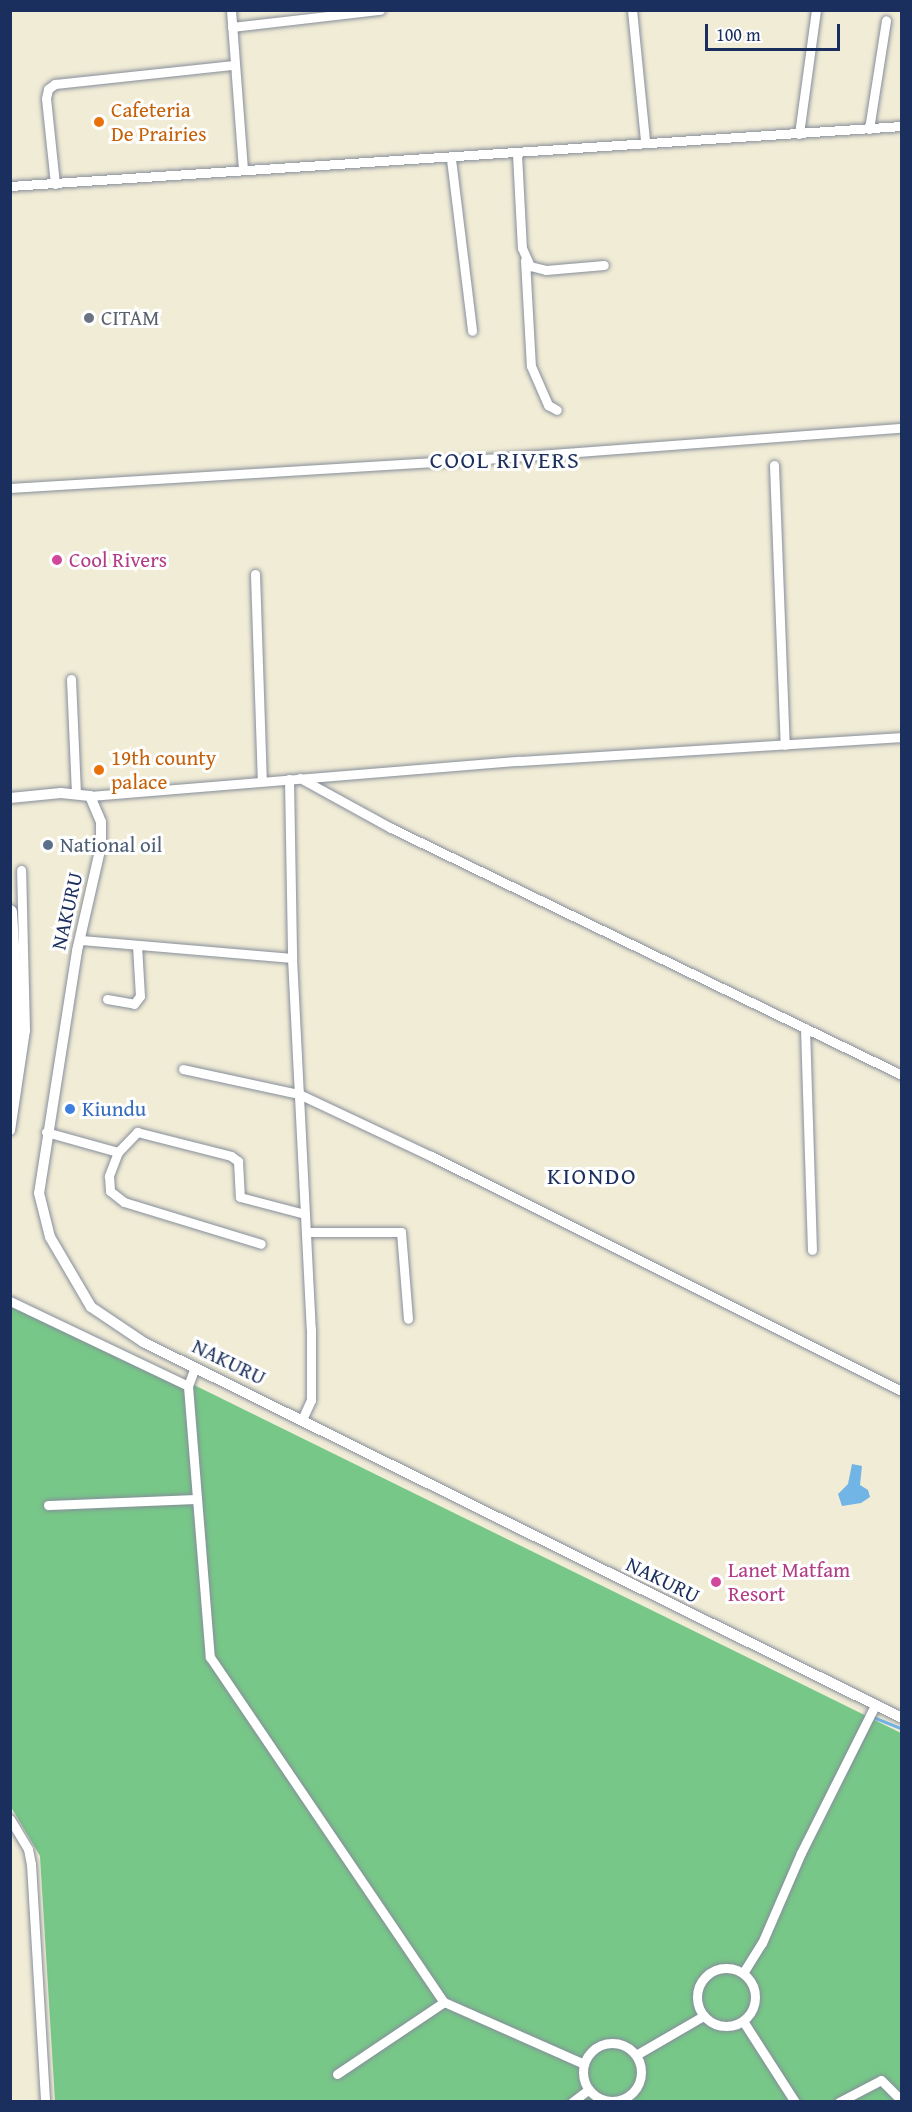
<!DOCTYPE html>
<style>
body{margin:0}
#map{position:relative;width:912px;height:2112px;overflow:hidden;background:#f1ecd6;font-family:"Gentium Book Plus",serif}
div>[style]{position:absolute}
.green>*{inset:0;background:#77c788}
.water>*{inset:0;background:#71b4e6}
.stream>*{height:3px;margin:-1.5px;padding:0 1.5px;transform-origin:1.5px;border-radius:1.5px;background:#71b4e6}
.roads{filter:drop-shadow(0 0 2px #868e9a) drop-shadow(0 0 2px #868e9a)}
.minor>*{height:9px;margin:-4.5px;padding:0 4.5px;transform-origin:4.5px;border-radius:4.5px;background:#fff}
.minor>.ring{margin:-4.5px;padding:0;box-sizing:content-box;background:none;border:9px solid #fff;border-radius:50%}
.major>*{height:10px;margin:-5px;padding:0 5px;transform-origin:5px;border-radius:5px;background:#fff}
.highway>*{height:14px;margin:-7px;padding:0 7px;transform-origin:7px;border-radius:7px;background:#fff}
.dots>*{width:16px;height:16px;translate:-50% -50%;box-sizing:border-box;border:3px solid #fff;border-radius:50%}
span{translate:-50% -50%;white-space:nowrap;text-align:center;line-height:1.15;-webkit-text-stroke:6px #fff;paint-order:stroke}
.food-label{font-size:21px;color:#c56008}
.left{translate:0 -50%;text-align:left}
.worship-label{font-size:21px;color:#5b616d}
.hotel-label{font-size:21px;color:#b23c85}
.service-label{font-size:21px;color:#4e5e75}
.street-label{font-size:21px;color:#1b2f5e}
.shop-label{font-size:21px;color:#366cbe}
.quarter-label{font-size:24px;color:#1b2f5e;letter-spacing:1.5px}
.frame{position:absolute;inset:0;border:12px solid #1b2f5e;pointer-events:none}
.scale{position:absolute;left:705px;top:24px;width:135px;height:27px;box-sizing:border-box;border:3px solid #1b2f5e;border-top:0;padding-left:8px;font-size:18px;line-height:21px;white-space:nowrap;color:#1b2f5e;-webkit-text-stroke:4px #fff;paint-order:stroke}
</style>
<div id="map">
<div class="green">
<div style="clip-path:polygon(10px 1305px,184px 1380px,901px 1733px,901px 2101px,55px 2101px,40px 1856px,11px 1807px)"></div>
</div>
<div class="water">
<div style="clip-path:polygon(852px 1464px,862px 1466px,860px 1485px,868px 1490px,870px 1497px,861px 1503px,842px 1506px,838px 1494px,848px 1484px)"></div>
</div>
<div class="stream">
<div style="left:873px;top:1717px;width:31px;rotate:22deg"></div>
</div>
<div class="roads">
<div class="minor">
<div style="left:231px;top:10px;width:160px;rotate:85.7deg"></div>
<div style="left:632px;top:10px;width:132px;rotate:84.3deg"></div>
<div style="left:232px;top:27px;width:149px;rotate:-6.6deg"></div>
<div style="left:869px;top:129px;width:110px;rotate:-81.1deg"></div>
<div style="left:799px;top:134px;width:125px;rotate:-82.2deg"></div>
<div style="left:517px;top:154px;width:94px;rotate:87deg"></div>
<div style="left:522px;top:248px;width:20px;rotate:66deg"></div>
<div style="left:530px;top:266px;width:16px;rotate:14deg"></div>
<div style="left:546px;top:270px;width:58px;rotate:-4.9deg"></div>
<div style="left:451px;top:159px;width:173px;rotate:83deg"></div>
<div style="left:55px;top:184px;width:86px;rotate:-96deg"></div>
<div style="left:46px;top:98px;width:9px;rotate:-77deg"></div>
<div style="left:48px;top:89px;width:9px;rotate:-36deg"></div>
<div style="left:55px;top:84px;width:180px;rotate:-6.1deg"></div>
<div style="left:10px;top:186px;width:894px;rotate:-3.85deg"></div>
<div style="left:525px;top:260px;width:106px;rotate:86.8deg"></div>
<div style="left:531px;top:366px;width:43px;rotate:66.4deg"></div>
<div style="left:548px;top:405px;width:10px;rotate:29deg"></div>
<div style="left:774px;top:465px;width:280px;rotate:87.8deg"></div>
<div style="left:10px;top:488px;width:490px;rotate:-3.5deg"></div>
<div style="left:499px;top:458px;width:404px;rotate:-4.3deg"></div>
<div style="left:255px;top:574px;width:207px;rotate:88.1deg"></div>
<div style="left:71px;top:679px;width:115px;rotate:87.5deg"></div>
<div style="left:300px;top:778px;width:104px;rotate:28.8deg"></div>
<div style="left:391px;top:828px;width:568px;rotate:25.8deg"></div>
<div style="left:289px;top:779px;width:179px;rotate:89deg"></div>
<div style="left:292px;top:958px;width:371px;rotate:87.1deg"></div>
<div style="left:311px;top:1329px;width:71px;rotate:90deg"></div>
<div style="left:311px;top:1400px;width:21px;rotate:115deg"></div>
<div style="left:90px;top:796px;width:431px;rotate:-4.7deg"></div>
<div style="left:520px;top:761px;width:383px;rotate:-3.6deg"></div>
<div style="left:81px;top:940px;width:212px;rotate:4.9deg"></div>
<div style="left:107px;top:999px;width:27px;rotate:10deg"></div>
<div style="left:134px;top:1004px;width:10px;rotate:-53deg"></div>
<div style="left:140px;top:996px;width:51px;rotate:-93.4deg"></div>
<div style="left:805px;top:1028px;width:222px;rotate:88.2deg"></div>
<div style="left:183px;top:1069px;width:119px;rotate:12.2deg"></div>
<div style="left:299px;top:1094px;width:146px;rotate:25.2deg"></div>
<div style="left:431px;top:1156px;width:526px;rotate:26.52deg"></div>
<div style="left:10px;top:1130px;width:101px;rotate:-81.5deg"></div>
<div style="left:25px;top:1030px;width:160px;rotate:-91.4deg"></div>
<div style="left:46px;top:1132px;width:75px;rotate:15.5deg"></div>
<div style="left:118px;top:1152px;width:28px;rotate:-46deg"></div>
<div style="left:137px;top:1132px;width:97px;rotate:14.3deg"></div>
<div style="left:231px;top:1156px;width:9px;rotate:36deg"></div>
<div style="left:238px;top:1161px;width:36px;rotate:87deg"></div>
<div style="left:240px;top:1197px;width:67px;rotate:14.7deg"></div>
<div style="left:118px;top:1152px;width:26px;rotate:111deg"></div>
<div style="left:109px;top:1176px;width:15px;rotate:86deg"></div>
<div style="left:110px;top:1191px;width:18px;rotate:38deg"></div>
<div style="left:124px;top:1202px;width:143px;rotate:17deg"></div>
<div style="left:306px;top:1232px;width:95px"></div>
<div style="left:401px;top:1232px;width:87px;rotate:85.4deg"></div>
<div style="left:10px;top:1301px;width:197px;rotate:25.5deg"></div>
<div style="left:188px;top:1386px;width:20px;rotate:-70deg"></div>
<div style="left:188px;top:1386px;width:272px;rotate:85.4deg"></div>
<div style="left:210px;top:1657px;width:417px;rotate:55.9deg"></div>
<div style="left:444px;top:2002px;width:153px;rotate:23.9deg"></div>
<div style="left:48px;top:1505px;width:149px;rotate:-2.3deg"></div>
<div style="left:10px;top:1819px;width:35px;rotate:59deg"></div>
<div style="left:28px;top:1849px;width:15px;rotate:79deg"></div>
<div style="left:31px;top:1864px;width:238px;rotate:86.6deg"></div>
<div class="ring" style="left:697px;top:1968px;width:49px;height:49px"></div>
<div style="left:743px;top:1973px;width:36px;rotate:-58deg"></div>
<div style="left:762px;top:1943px;width:98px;rotate:-66.6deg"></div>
<div style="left:801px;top:1853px;width:165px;rotate:-63.4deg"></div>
<div style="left:743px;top:2021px;width:96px;rotate:57.3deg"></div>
<div class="ring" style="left:583px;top:2043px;width:49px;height:49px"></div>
<div style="left:636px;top:2055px;width:78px;rotate:-30.2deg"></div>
<div style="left:337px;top:2074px;width:129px;rotate:-33.9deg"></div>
<div style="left:572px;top:2102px;width:21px;rotate:-37deg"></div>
<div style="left:839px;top:2102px;width:47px;rotate:-27.6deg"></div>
<div style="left:881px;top:2080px;width:30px;rotate:45deg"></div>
</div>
<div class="major">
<div style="left:10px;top:798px;width:51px;rotate:-5.6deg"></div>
<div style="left:61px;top:793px;width:29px;rotate:6deg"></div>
<div style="left:90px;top:796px;width:28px;rotate:67deg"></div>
<div style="left:101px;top:822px;width:24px;rotate:90deg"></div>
<div style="left:101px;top:846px;width:108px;rotate:102.9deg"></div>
<div style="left:77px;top:951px;width:245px;rotate:98.9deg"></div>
<div style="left:39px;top:1193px;width:45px;rotate:76deg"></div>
<div style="left:50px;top:1237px;width:81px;rotate:59.6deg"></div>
<div style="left:91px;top:1307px;width:63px;rotate:33.9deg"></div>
<div style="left:143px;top:1342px;width:847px;rotate:26.35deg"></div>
</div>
<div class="highway">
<div style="left:10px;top:912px;width:118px;rotate:86.6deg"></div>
<div style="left:17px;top:1030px;width:57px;rotate:97deg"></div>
</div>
</div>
<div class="dots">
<div style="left:99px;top:122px;background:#e8710a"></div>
<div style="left:89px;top:318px;background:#6b7280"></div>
<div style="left:57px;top:560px;background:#d1479c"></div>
<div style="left:99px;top:770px;background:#e8710a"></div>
<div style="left:48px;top:845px;background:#5c6f8a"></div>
<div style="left:70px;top:1109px;background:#3f7fe0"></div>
<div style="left:716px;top:1582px;background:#d1479c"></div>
</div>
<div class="food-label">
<span class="left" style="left:111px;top:122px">Cafeteria<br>De Prairies</span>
<span class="left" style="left:111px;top:770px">19th county<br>palace</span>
</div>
<div class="worship-label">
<span class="left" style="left:101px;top:318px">CITAM</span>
</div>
<div class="hotel-label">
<span class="left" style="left:69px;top:560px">Cool Rivers</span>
<span class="left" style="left:728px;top:1582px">Lanet Matfam<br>Resort</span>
</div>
<div class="service-label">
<span class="left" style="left:60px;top:845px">National oil</span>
</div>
<div class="street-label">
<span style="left:67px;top:911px;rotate:-77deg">NAKURU</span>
<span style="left:229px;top:1362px;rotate:26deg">NAKURU</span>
<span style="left:663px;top:1580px;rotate:26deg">NAKURU</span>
</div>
<div class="shop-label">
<span class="left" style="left:82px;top:1109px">Kiundu</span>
</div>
<div class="quarter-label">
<span style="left:505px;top:460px">COOL RIVERS</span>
<span style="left:592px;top:1176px">KIONDO</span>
</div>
<div class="frame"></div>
<div class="scale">100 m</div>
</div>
